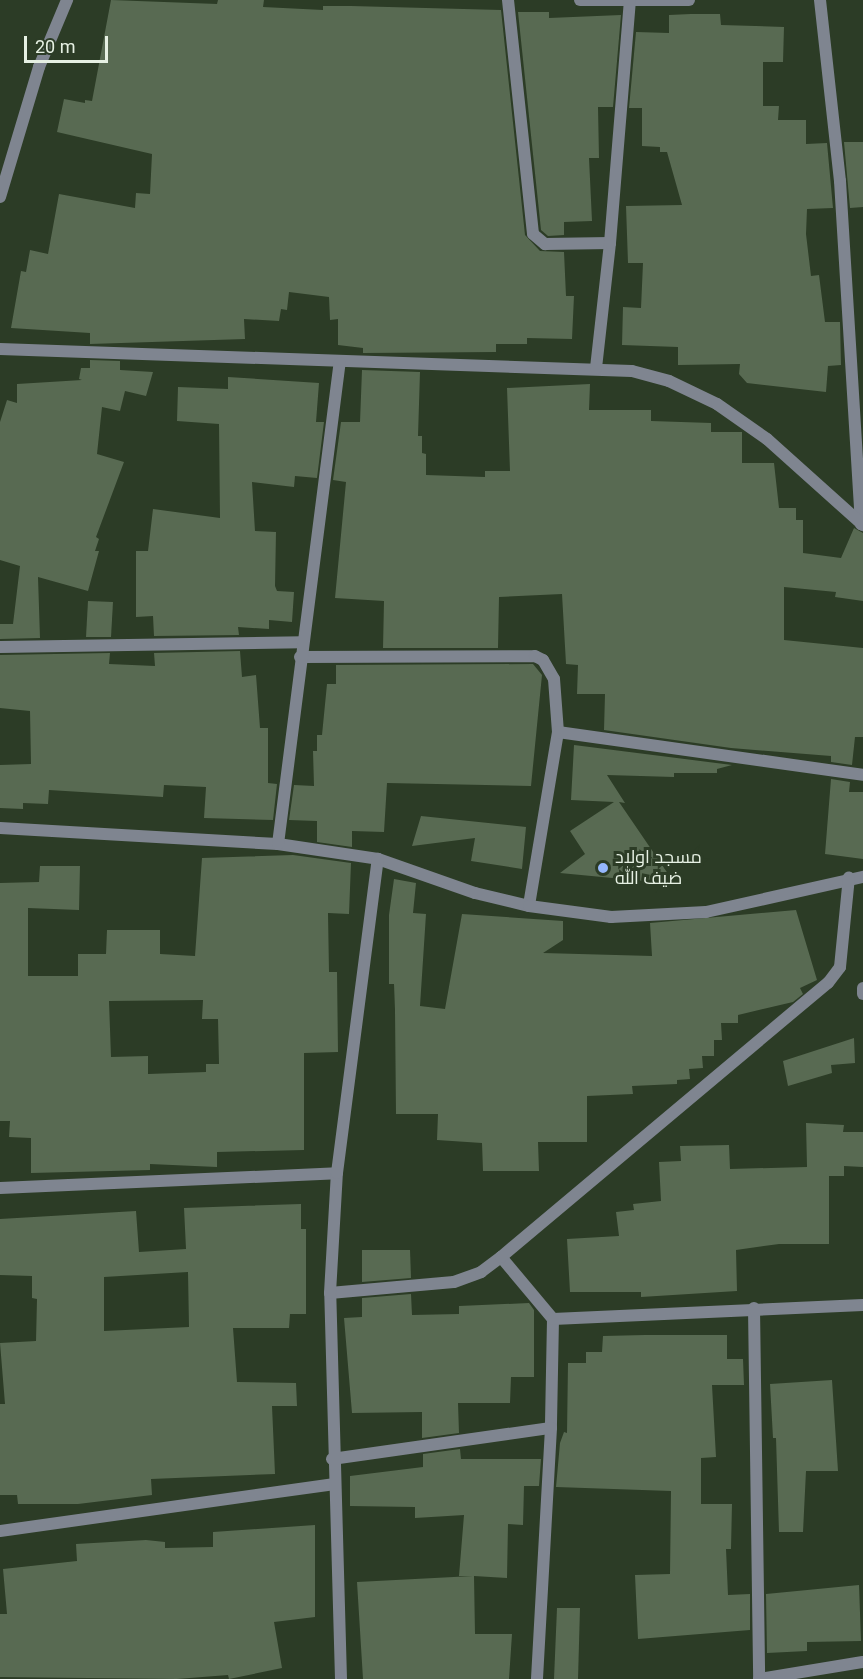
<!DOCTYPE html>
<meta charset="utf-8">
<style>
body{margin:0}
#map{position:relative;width:863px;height:1679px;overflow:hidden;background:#2c3c26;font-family:Roboto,Cairo,sans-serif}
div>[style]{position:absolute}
.building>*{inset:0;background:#586a52}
.minor>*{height:12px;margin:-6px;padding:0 6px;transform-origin:6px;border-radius:6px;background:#7f8590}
.dots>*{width:16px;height:16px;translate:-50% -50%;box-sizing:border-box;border:3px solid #2c3c26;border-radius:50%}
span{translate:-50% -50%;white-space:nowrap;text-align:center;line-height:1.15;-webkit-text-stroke:6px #2c3c26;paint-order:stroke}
.poi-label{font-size:18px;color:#e6f0e3}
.left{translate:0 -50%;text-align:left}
.scale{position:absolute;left:24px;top:36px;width:84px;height:27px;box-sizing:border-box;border:3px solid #e6f0e3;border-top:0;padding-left:8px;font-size:18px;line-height:21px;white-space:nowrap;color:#e6f0e3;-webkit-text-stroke:4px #2c3c26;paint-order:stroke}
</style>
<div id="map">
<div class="building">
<div style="clip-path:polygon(111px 0,217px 4px,218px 0,264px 0,263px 7px,323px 10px,323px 6px,351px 6px,501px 10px,525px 235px,540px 251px,564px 252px,566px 296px,574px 296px,572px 339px,527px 338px,527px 344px,496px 344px,496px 352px,363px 353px,363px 348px,338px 345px,338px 319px,330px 320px,329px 297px,289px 292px,287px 310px,281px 309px,279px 321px,244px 319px,245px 339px,90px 344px,90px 333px,11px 328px,21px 271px,26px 272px,30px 250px,48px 254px,59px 194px,135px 208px,136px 193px,150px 194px,152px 154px,57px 132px,64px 99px,85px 103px,85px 100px,92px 101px)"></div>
<div style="clip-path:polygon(518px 12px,549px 12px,549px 18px,621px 15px,613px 107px,598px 107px,599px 158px,589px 158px,592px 221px,564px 222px,564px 235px,548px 236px,541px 230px)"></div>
<div style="clip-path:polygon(691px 14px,720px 14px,721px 25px,784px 27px,783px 62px,763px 62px,763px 106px,779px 106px,778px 120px,806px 120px,806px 144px,827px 143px,833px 208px,807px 209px,806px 234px,811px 276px,819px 275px,825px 322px,840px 322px,841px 365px,828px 366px,826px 392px,747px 383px,739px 374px,740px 364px,678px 365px,678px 347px,622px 345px,623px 307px,641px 308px,643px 263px,628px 263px,626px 206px,682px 205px,667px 152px,660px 152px,660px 147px,642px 146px,642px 108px,629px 108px,636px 32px,669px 33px,669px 15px)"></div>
<div style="clip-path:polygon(844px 142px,863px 142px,863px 207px,850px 208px)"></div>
<div style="clip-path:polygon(90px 360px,120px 361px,120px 370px,153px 372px,146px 396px,125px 391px,120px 411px,102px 407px,97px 454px,124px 462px,96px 537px,99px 539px,95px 551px,99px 551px,88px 591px,38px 577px,40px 638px,0 639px,0 624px,13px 624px,20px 566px,0 560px,0 422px,7px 400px,17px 403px,17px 384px,82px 380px,79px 379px,81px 368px,90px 368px)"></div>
<div style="clip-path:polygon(362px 370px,420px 372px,418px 436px,422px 436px,422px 453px,426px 454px,426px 475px,485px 477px,485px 471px,510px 471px,507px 388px,590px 384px,589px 410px,651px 410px,651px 421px,711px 423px,711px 432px,742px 432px,742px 463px,774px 463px,779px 508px,796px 508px,796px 520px,803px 520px,803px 553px,841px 558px,854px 528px,863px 533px,863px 601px,835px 597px,836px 592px,784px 587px,784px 640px,863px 648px,863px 737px,855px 737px,852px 765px,831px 762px,831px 756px,731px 748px,604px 730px,605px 694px,577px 694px,578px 665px,566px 664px,562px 594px,499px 597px,498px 648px,383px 648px,384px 601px,335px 598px,346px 482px,333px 480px,341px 422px,360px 422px)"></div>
<div style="clip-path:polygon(228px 377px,319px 383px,316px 422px,324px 422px,317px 478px,295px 476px,294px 487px,252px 482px,255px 531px,276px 532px,275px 586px,277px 591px,294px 592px,292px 622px,269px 620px,269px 629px,238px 627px,239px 635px,154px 636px,153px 616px,136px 617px,136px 551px,148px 551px,153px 509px,220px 518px,219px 424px,177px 421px,178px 387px,228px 389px)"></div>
<div style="clip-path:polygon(88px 601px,113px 602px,111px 637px,86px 637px)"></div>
<div style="clip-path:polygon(240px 651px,242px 677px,256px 675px,260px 728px,268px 728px,268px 783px,277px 784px,273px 820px,204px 818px,206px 787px,164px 785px,163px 797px,49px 790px,48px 804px,23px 803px,23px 809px,0 808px,0 765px,31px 764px,30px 711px,0 708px,0 655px,110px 653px,109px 664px,155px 666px,154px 653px)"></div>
<div style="clip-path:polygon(533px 664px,542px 675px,531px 786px,387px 783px,384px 832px,352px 831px,352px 847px,317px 842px,317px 821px,289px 820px,294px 785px,314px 786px,313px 751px,317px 751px,317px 735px,322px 735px,327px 684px,336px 684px,336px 665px)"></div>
<div style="clip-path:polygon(574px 745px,732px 765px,717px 769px,717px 773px,674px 773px,674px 777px,607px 775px,625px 803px,619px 802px,675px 884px,560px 873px,585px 854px,570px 831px,614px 802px,571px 800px)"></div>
<div style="clip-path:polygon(831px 779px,850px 782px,849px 792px,863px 792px,863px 859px,825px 854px)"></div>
<div style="clip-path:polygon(421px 816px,526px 827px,522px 869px,471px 861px,475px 838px,412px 846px)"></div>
<div style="clip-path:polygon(evenodd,293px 855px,351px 863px,349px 914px,328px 913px,329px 972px,337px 972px,338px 1052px,304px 1053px,304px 1150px,217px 1152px,217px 1167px,150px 1164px,150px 1170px,31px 1173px,31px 1138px,9px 1137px,10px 1121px,0 1121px,0 883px,39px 882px,40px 866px,80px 866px,79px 910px,28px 908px,28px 976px,78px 976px,78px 954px,106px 954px,107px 930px,160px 930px,160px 954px,195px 956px,202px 858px,293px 855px,203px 1000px,202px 1019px,218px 1019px,219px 1064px,206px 1064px,206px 1072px,148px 1074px,148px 1056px,111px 1057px,109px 1001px,203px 1000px)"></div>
<div style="clip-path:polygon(394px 879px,416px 883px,413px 913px,426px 914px,420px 1006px,445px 1009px,462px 914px,563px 921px,563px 940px,543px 953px,652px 956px,650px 923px,796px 910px,817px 980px,800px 988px,803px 994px,793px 1002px,738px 1015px,738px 1023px,721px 1023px,722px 1040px,714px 1040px,714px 1056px,702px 1056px,703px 1068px,689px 1069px,690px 1079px,677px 1080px,677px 1084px,632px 1086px,633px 1094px,587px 1096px,587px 1142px,538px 1142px,539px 1171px,483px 1171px,482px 1143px,437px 1140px,438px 1114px,396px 1114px,395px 1010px,394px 984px,389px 984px,389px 915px)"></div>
<div style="clip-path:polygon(854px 1038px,855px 1063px,831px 1065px,832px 1073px,788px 1086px,783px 1061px)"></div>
<div style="clip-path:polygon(806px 1123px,844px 1125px,843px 1132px,863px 1132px,863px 1167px,844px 1166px,844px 1176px,829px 1176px,829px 1244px,779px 1244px,736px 1250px,737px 1291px,641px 1297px,641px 1292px,570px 1292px,567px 1239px,619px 1236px,616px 1212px,634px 1210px,633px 1204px,661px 1201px,659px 1162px,681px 1161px,680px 1146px,729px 1145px,730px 1169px,807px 1167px)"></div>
<div style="clip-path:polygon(evenodd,301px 1204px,301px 1229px,306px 1229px,306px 1314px,290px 1314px,289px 1328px,233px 1328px,237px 1382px,296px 1383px,297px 1406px,272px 1406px,275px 1474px,151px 1479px,152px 1495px,78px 1504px,18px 1504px,17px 1495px,0 1495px,0 1404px,5px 1404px,0 1343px,36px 1341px,37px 1299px,32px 1298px,32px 1276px,0 1275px,0 1219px,136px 1211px,139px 1252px,186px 1249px,184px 1208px,301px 1204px,188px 1272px,189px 1327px,104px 1331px,104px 1277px,188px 1272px)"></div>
<div style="clip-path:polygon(362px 1250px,410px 1250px,411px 1278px,362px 1282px)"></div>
<div style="clip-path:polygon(411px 1294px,412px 1315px,459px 1314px,459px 1306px,529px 1303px,534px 1310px,534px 1377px,511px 1377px,510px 1403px,458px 1403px,459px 1433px,422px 1438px,422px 1412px,352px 1413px,344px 1318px,362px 1317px,362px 1298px)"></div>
<div style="clip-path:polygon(645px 1335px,727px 1335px,727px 1359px,743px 1359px,744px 1385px,712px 1385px,716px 1457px,701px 1458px,701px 1504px,732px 1504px,731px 1549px,726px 1549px,728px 1595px,750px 1594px,750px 1630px,638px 1639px,635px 1575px,670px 1574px,671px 1491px,556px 1487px,560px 1443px,564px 1432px,567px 1433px,568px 1363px,586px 1363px,586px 1352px,602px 1352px,603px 1336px)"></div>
<div style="clip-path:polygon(832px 1380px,838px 1471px,806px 1471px,803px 1532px,779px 1532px,776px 1438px,773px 1438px,770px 1384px)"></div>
<div style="clip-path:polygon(460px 1449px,461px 1459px,541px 1459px,539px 1486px,524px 1486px,523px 1525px,508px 1524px,507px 1578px,474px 1576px,475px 1634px,512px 1634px,509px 1679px,363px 1679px,357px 1582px,473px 1576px,459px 1576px,464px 1515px,415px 1518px,415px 1507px,350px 1506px,350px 1476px,423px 1467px,423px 1454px)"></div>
<div style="clip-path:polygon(315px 1525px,315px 1617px,274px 1622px,282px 1668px,229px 1679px,228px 1675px,177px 1679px,0 1677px,0 1614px,7px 1614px,3px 1569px,77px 1561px,76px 1544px,146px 1540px,165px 1542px,165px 1548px,213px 1547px,213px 1532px)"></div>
<div style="clip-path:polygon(859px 1585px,861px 1641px,807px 1642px,807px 1651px,767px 1653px,766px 1594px)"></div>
<div style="clip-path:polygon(557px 1608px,580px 1608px,578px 1679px,554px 1679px)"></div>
</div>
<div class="minor">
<div style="left:508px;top:0;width:235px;rotate:83.9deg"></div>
<div style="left:533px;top:234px;width:16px;rotate:40deg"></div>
<div style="left:545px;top:244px;width:65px;rotate:-0.9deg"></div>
<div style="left:580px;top:0;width:109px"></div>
<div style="left:820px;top:0;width:182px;rotate:83.7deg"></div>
<div style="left:840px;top:181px;width:344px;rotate:86.5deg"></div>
<div style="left:0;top:197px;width:136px;rotate:-73.3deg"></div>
<div style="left:39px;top:67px;width:73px;rotate:-67.3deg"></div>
<div style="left:0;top:349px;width:632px;rotate:1.99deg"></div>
<div style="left:632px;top:371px;width:38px;rotate:15deg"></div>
<div style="left:669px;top:381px;width:53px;rotate:25.6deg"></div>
<div style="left:717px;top:404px;width:61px;rotate:35deg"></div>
<div style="left:767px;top:439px;width:129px;rotate:41.9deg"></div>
<div style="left:596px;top:368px;width:126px;rotate:-83.6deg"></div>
<div style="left:610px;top:243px;width:244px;rotate:-85.3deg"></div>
<div style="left:0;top:647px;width:302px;rotate:-0.9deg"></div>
<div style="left:300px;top:657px;width:235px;rotate:-0.2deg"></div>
<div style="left:535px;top:656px;width:9px;rotate:27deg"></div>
<div style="left:543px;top:660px;width:22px;rotate:60deg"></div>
<div style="left:554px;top:679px;width:53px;rotate:85.7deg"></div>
<div style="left:558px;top:732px;width:176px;rotate:99.5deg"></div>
<div style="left:558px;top:732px;width:308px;rotate:8deg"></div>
<div style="left:0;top:828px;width:278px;rotate:3.3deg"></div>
<div style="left:278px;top:844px;width:101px;rotate:8.5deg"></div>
<div style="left:378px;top:859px;width:103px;rotate:19.3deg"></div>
<div style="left:475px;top:893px;width:56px;rotate:13.5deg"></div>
<div style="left:529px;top:906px;width:83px;rotate:7.6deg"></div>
<div style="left:611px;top:917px;width:95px;rotate:-3deg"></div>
<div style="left:706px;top:912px;width:161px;rotate:-12.6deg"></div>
<div style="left:278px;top:844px;width:485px;rotate:-82.7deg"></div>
<div style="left:863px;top:988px;width:6px;rotate:90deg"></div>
<div style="left:0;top:1188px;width:337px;rotate:-2.5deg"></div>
<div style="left:501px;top:1257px;width:81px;rotate:50deg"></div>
<div style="left:553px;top:1319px;width:109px;rotate:91.1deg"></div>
<div style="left:551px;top:1428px;width:251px;rotate:93.2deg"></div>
<div style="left:330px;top:1293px;width:124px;rotate:-5.1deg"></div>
<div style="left:454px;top:1282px;width:29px;rotate:-20deg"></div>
<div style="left:481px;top:1272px;width:25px;rotate:-37deg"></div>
<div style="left:501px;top:1257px;width:427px;rotate:-40deg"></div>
<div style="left:828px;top:983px;width:20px;rotate:-53deg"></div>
<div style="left:840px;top:967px;width:90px;rotate:-84.3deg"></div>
<div style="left:754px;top:1308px;width:371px;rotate:89.2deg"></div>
<div style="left:553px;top:1319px;width:310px;rotate:-2.6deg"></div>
<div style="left:332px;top:1459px;width:221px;rotate:-8.1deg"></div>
<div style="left:0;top:1531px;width:338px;rotate:-8deg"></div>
<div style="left:341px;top:1679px;width:386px;rotate:-91.6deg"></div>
<div style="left:330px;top:1293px;width:120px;rotate:-86.7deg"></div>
<div style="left:337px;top:1173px;width:317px;rotate:-82.6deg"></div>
<div style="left:759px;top:1679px;width:105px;rotate:-9.3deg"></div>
</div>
<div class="dots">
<div style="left:603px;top:868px;background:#95b7fd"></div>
</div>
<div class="poi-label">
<span class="left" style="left:615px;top:868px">مسجد اولاد<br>ضيف الله</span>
</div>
<div class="scale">20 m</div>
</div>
